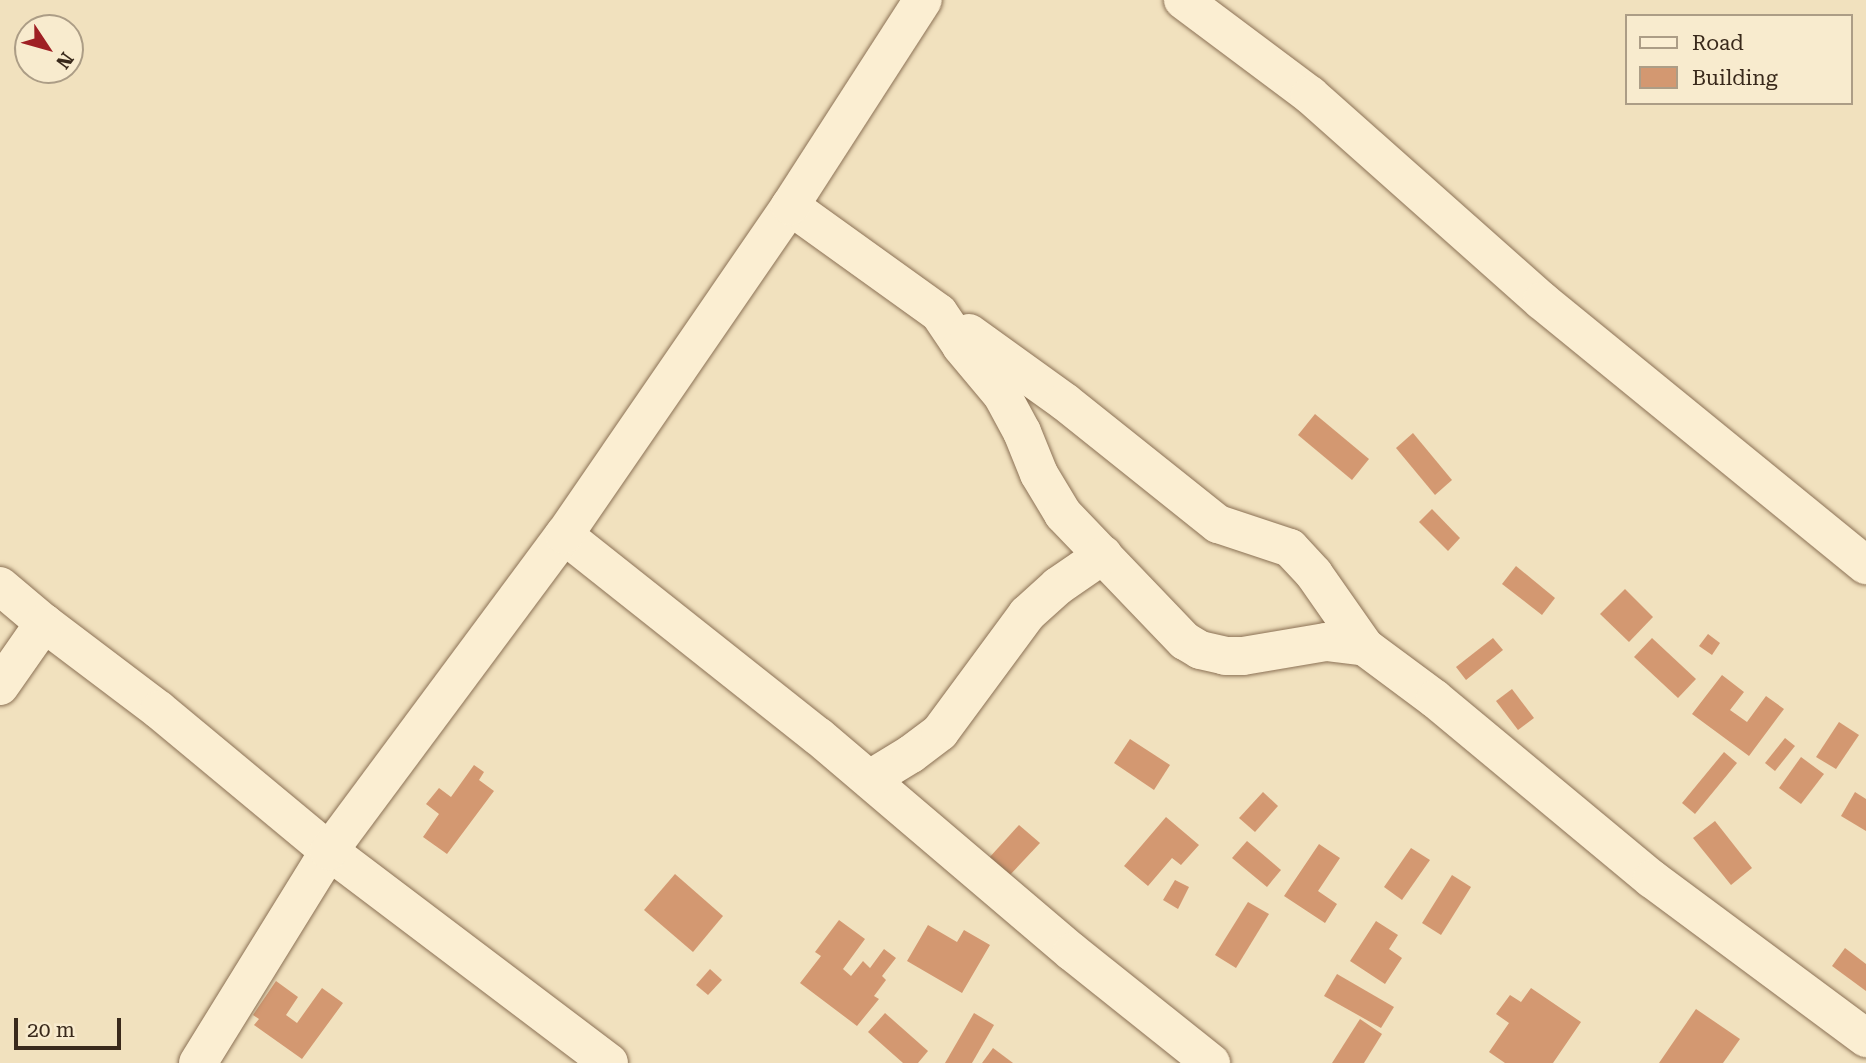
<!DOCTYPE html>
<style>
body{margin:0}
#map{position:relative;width:1866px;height:1063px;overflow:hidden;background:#f1e1be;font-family:"Roboto Serif",serif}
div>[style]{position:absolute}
.building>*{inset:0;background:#d39871}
.roads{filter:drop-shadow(0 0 2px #8b7155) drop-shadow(0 0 2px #8b7155)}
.minor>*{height:38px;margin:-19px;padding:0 19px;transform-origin:19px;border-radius:19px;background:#fbeed2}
span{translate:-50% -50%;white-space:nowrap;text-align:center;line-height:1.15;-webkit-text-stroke:5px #f8ebce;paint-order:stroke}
.legend{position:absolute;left:1625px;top:14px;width:228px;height:91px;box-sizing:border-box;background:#f8ebce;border:2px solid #ac9d86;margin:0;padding:9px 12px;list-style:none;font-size:21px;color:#39291b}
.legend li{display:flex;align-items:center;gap:14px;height:35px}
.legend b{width:35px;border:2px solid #ac9d86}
.north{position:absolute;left:14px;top:14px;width:70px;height:70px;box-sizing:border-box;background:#f8ebce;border:2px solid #ac9d86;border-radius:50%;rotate:126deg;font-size:19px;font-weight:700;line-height:28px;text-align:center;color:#39291b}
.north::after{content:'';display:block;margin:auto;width:24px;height:32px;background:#9f2024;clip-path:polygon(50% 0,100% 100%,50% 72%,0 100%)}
.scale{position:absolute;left:14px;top:1018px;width:107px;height:32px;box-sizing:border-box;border:4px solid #39291b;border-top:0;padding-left:9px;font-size:21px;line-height:24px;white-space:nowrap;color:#39291b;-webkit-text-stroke:5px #f8ebce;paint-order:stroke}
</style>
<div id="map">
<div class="building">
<div style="clip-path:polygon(1315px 414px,1369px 459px,1352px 480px,1298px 435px)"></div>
<div style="clip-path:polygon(1413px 433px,1452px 480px,1435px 495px,1396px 448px)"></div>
<div style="clip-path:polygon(1432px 509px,1460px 538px,1448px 551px,1419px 522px)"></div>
<div style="clip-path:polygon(1516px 566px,1555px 598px,1542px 615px,1502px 584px)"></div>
<div style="clip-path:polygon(1625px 589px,1653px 617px,1629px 642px,1600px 614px)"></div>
<div style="clip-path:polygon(1708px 634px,1720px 643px,1712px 655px,1699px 646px)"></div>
<div style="clip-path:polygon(1493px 638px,1503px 650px,1466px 680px,1456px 667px)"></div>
<div style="clip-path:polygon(1652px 638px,1696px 679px,1678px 698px,1634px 657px)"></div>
<div style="clip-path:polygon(1722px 675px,1744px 692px,1730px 710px,1747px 722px,1766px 696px,1784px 709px,1749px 756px,1692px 714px)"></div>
<div style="clip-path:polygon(1512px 689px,1534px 718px,1518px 730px,1496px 701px)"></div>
<div style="clip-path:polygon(1839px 722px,1859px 735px,1836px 769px,1816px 757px)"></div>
<div style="clip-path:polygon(1785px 738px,1795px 746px,1775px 771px,1765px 763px)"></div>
<div style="clip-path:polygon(1130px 739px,1170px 765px,1154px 790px,1114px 763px)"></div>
<div style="clip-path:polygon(1724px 752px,1737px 763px,1695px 814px,1682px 803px)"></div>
<div style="clip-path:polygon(1801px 757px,1824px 774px,1801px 804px,1779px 788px)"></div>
<div style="clip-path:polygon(474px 765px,484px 772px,479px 780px,494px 791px,447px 854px,423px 837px,439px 814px,426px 804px,439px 788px,451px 797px)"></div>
<div style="clip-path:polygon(1263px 792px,1278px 806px,1255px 832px,1239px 818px)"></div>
<div style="clip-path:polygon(1855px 792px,1866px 799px,1866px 831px,1841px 816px)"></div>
<div style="clip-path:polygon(1166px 817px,1199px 845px,1181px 865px,1172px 858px,1148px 886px,1124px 866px)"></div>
<div style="clip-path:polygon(1715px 821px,1752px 868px,1731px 885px,1693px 838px)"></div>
<div style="clip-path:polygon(1019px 825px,1040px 843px,1008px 877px,988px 859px)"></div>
<div style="clip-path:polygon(1247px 841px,1281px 870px,1267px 887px,1232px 858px)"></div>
<div style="clip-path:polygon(1319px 844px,1340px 858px,1318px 891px,1337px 904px,1325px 923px,1284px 896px)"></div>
<div style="clip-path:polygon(1411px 848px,1430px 860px,1402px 900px,1384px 887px)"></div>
<div style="clip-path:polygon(675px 874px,723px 916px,693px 952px,644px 910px)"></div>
<div style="clip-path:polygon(1452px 875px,1471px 887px,1441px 935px,1422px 923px)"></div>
<div style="clip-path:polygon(1175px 880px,1189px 887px,1178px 909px,1163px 900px)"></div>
<div style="clip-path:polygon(1248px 902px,1269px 914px,1236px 968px,1215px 955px)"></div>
<div style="clip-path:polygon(839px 920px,865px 939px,843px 969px,851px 976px,863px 961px,870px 968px,884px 949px,896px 958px,882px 976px,886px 980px,874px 996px,879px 999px,857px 1026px,800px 983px,821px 956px,815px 952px)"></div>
<div style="clip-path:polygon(1376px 921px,1398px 935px,1389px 949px,1402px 958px,1385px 984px,1350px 961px)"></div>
<div style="clip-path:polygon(928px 925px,957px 942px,964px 930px,990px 945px,962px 993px,907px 961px)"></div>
<div style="clip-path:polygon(1845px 948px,1866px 964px,1866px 991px,1832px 966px)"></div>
<div style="clip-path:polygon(710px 969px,722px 980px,708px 995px,696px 985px)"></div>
<div style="clip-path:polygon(1337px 974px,1394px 1007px,1381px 1028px,1324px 996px)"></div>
<div style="clip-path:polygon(276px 981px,298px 997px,286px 1015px,297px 1023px,322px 988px,343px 1003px,302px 1059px,254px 1025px,259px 1019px,253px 1015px)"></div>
<div style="clip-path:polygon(1531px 988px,1581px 1022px,1553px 1063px,1505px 1063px,1489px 1052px,1509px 1023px,1496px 1014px,1510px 995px,1521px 1002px)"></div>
<div style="clip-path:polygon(1696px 1009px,1740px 1039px,1723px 1063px,1659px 1063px)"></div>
<div style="clip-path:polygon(885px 1013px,928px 1051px,918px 1063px,903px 1063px,868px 1032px)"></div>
<div style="clip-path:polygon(974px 1013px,994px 1025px,972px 1063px,945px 1063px)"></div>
<div style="clip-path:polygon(1360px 1019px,1382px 1034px,1364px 1063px,1332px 1063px)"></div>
<div style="clip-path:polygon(993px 1048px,1013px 1063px,982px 1063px)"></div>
</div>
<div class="roads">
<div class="minor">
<div style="left:1183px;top:0;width:159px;rotate:36.8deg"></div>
<div style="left:1310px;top:95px;width:310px;rotate:41.6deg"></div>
<div style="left:1542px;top:301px;width:418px;rotate:39.2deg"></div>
<div style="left:790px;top:206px;width:183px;rotate:35.7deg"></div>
<div style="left:939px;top:313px;width:40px;rotate:56deg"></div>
<div style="left:961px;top:346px;width:64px;rotate:50.1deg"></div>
<div style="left:1002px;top:395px;width:42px;rotate:61.6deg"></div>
<div style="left:1022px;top:432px;width:45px;rotate:68deg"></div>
<div style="left:1039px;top:474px;width:47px;rotate:59deg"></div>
<div style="left:1063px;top:514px;width:176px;rotate:46.2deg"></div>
<div style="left:1185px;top:641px;width:17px;rotate:31deg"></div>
<div style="left:1200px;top:650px;width:26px;rotate:13deg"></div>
<div style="left:1225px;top:656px;width:18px"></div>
<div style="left:1243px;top:656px;width:84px;rotate:-9.6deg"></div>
<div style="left:1326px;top:642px;width:39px;rotate:7deg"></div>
<div style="left:1365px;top:647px;width:87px;rotate:36.6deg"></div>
<div style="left:1435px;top:699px;width:282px;rotate:39.7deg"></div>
<div style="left:1652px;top:879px;width:267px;rotate:36.6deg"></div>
<div style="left:969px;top:333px;width:118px;rotate:35.7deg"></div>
<div style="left:1065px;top:402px;width:196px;rotate:38.6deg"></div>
<div style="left:1218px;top:524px;width:76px;rotate:18.4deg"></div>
<div style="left:1290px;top:548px;width:35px;rotate:47deg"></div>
<div style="left:1314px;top:574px;width:89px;rotate:55.1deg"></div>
<div style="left:564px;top:535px;width:324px;rotate:38.4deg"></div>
<div style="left:818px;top:736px;width:333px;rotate:40.4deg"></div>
<div style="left:1072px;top:952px;width:178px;rotate:38.6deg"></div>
<div style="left:0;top:586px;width:57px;rotate:40.1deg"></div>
<div style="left:44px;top:623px;width:144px;rotate:37.1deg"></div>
<div style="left:159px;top:710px;width:221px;rotate:39.7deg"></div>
<div style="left:329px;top:851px;width:351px;rotate:37.1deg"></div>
<div style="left:0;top:686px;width:77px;rotate:-55.1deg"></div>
<div style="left:870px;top:779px;width:48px;rotate:-31.4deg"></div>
<div style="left:911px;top:754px;width:36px;rotate:-37deg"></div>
<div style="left:940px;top:732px;width:147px;rotate:-53.6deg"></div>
<div style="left:1027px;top:614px;width:42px;rotate:-42.1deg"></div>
<div style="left:1058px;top:586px;width:55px;rotate:-34.6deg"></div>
<div style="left:198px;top:1063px;width:249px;rotate:-58.3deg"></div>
<div style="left:329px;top:851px;width:394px;rotate:-53.4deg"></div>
<div style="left:564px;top:535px;width:399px;rotate:-55.5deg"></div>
<div style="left:790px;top:206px;width:245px;rotate:-57.2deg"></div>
</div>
</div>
<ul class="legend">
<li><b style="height:9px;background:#fbeed2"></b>Road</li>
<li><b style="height:19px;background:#d39871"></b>Building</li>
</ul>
<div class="north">N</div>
<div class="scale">20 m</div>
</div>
